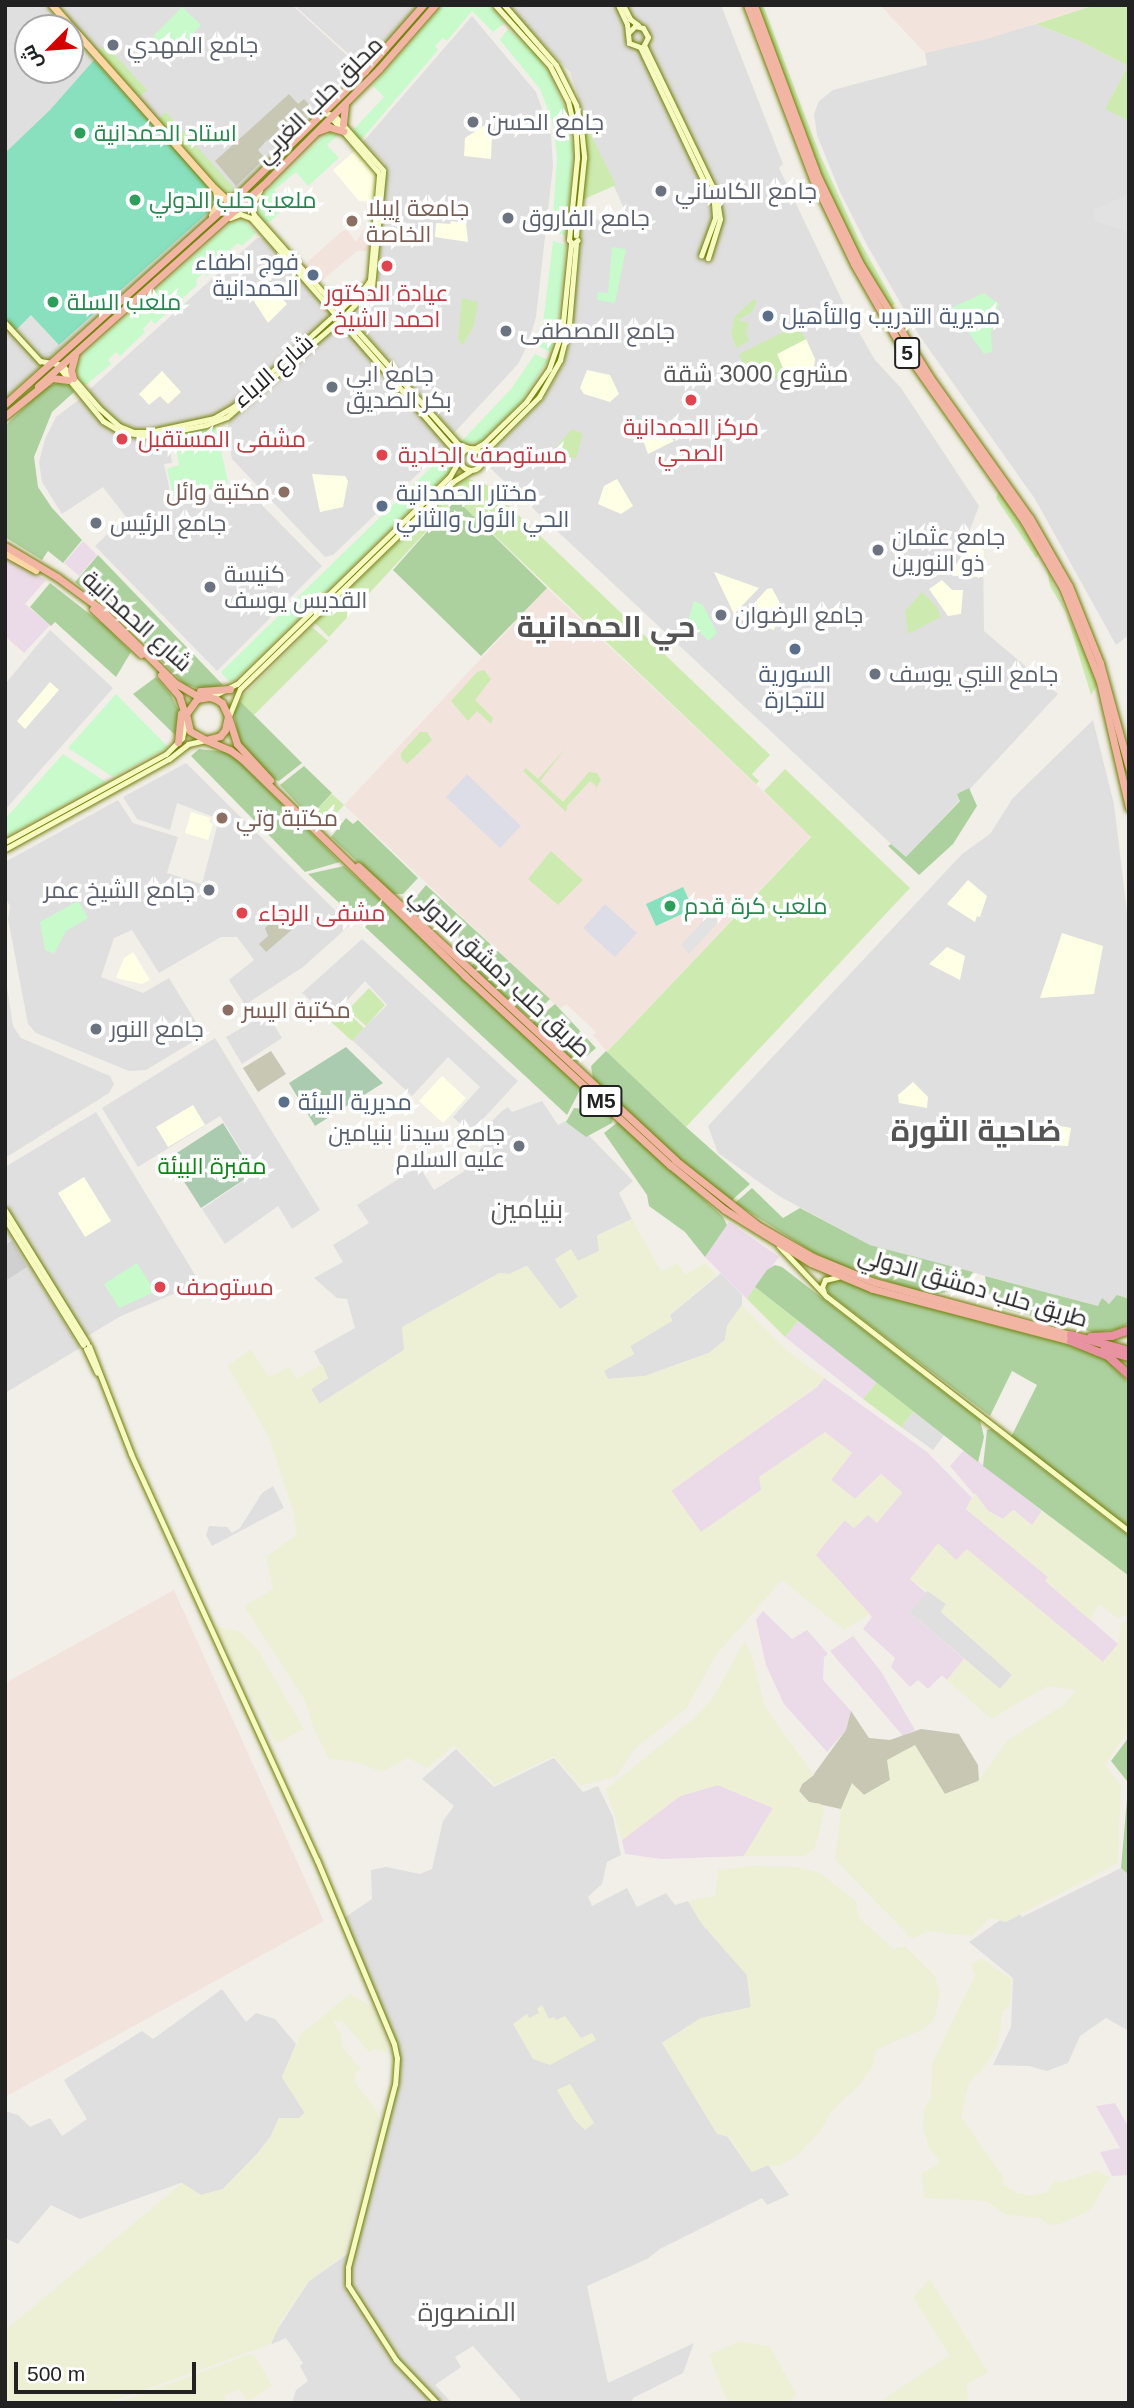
<!DOCTYPE html>
<meta charset="utf-8">
<style>
body{margin:0}
#map{position:relative;width:1134px;height:2408px;overflow:hidden;background:#f2efe9;font-family:Arial,Cairo,sans-serif}
div>[style]{position:absolute}
.residential>*{inset:0;background:#e0dfdf}
.industrial>*{inset:0;background:#ebdbe8}
.education>*{inset:0;background:#ffffe5}
.religious>*{inset:0;background:#d0d0d0}
.military>*{inset:0;background:#f3e3dd}
.construction>*{inset:0;background:#c7c7b4}
.farmland>*{inset:0;background:#eef0d5}
.grass>*{inset:0;background:#cdebb0}
.forest>*{inset:0;background:#add19e}
.cemetery>*{inset:0;background:#aacbaf}
.park>*{inset:0;background:#c8facc}
.pitch>*{inset:0;background:#88e0be}
.parking>*{inset:0;background:#e2e2e2}
.plaza>*{inset:0;background:#dddde8}
.roads{filter:drop-shadow(0 0 2px #707d05) drop-shadow(0 0 2px #707d05)}
.secondary>*{height:5px;margin:-2.5px;padding:0 2.5px;transform-origin:2.5px;border-radius:2.5px;background:#f7fabf}
.secondary>.ring{margin:-2.5px;padding:0;box-sizing:content-box;background:none;border:5px solid #f7fabf;border-radius:50%}
.primary>*{height:7px;margin:-3.5px;padding:0 3.5px;transform-origin:3.5px;border-radius:3.5px;background:#fcd6a4}
.trunk>*{height:7px;margin:-3.5px;padding:0 3.5px;transform-origin:3.5px;border-radius:3.5px;background:#f2b4a3}
.motorway>*{height:8px;margin:-4px;padding:0 4px;transform-origin:4px;border-radius:4px;background:#e892a2}
.dots>*{width:19px;height:19px;translate:-50% -50%;box-sizing:border-box;border:4px solid #fff;border-radius:50%}
span{translate:-50% -50%;white-space:nowrap;text-align:center;line-height:1.15;-webkit-text-stroke:7px #fff;paint-order:stroke}
.shield-label span{padding:2px 5px;background:#fff;border:2px solid;border-radius:5px;-webkit-text-stroke-width:0}
.shield-label{font-size:21px;color:#222;font-weight:700}
.worship-label{font-size:23px;color:#5b616d}
.left{translate:0 -50%;text-align:left}
.right{translate:-100% -50%;text-align:right}
.street-label{font-size:23px;color:#222}
.leisure-label{font-size:23px;color:#27864d}
.education-label{font-size:23px;color:#785e54}
.service-label{font-size:23px;color:#4e5e75}
.health-label{font-size:23px;color:#be3a42}
.park-label{font-size:23px;color:#0c8416}
.neighbourhood-label{font-size:24px;color:#555}
.quarter-label{font-size:26px;color:#555}
.district-label{font-size:30px;color:#555;font-weight:700}
.frame{position:absolute;inset:0;border:7px solid #222;pointer-events:none}
.north{position:absolute;left:14px;top:14px;width:70px;height:70px;box-sizing:border-box;background:#fff;border:2px solid #a7a7a7;border-radius:50%;rotate:245deg;font-size:19px;font-weight:700;line-height:28px;text-align:center;color:#222}
.north::after{content:'';display:block;margin:auto;width:24px;height:32px;background:#d40000;clip-path:polygon(50% 0,100% 100%,50% 72%,0 100%)}
.scale{position:absolute;left:14px;top:2362px;width:182px;height:32px;box-sizing:border-box;border:4px solid #222;border-top:0;padding-left:9px;font-size:21px;line-height:24px;white-space:nowrap;color:#222;-webkit-text-stroke:5px #fff;paint-order:stroke}
</style>
<div id="map">
<div class="residential">
<div style="clip-path:polygon(evenodd,5px 5px,292px 5px,362px 69px,242px 188px,5px 398px,5px 5px,28px 28px,70px 28px,70px 70px,28px 70px,28px 28px)"></div>
<div style="clip-path:polygon(294px 5px,420px 5px,365px 69px)"></div>
<div style="clip-path:polygon(507px 5px,721px 5px,783px 164px,779px 168px,849px 315px,875px 360px,901px 388px,979px 506px,968px 535px,983px 544px,984px 631px,1058px 694px,906px 858px,491px 469px,489px 456px,493px 450px,543px 400px,563px 365px,572px 333px,582px 218px,631px 224px,589px 131px,570px 72px)"></div>
<div style="clip-path:polygon(472px 16px,536px 92px,551px 134px,553px 166px,536px 317px,528px 344px,518px 364px,454px 433px,347px 313px,374px 287px,377px 276px,385px 163px,363px 142px)"></div>
<div style="clip-path:polygon(1036px 24px,1082px 42px,1128px 66px,1106px 108px,1129px 121px,1129px 635px,1116px 645px,1035px 499px,919px 335px,867px 245px,840px 192px,817px 135px,814px 114px,819px 101px,833px 90px,927px 65px,925px 53px)"></div>
<div style="clip-path:polygon(257px 238px,264px 238px,334px 316px,219px 415px,150px 430px,135px 429px,120px 424px,90px 395px,90px 389px)"></div>
<div style="clip-path:polygon(340px 323px,448px 445px,333px 555px,325px 557px,232px 459px,227px 430px,229px 420px)"></div>
<div style="clip-path:polygon(81px 398px,115px 432px,139px 439px,168px 435px,172px 463px,164px 464px,172px 500px,246px 489px,322px 566px,217px 671px,95px 546px,126px 517px,103px 487px,62px 514px,42px 482px,39px 462px,45px 439px,56px 417px)"></div>
<div style="clip-path:polygon(50px 630px,113px 688px,5px 810px,5px 684px)"></div>
<div style="clip-path:polygon(1093px 720px,1114px 804px,1129px 929px,1129px 1299px,1098px 1306px,870px 1245px,779px 1196px,718px 1153px,708px 1126px,962px 854px,990px 834px,1013px 798px)"></div>
<div style="clip-path:polygon(186px 763px,350px 925px,303px 967px,245px 1005px,229px 980px,254px 960px,237px 937px,221px 937px,159px 973px,132px 930px,114px 938px,101px 977px,143px 993px,169px 978px,204px 1035px,146px 1070px,129px 1071px,36px 1033px,28px 1024px,8px 919px,10px 906px,5px 897px,5px 862px,118px 800px,133px 823px,178px 837px,167px 873px,202px 884px,219px 819px,177px 803px,170px 830px,137px 819px,123px 797px)"></div>
<div style="clip-path:polygon(362px 939px,518px 1081px,470px 1133px,453px 1117px,480px 1087px,448px 1057px,412px 1096px,352px 1040px,387px 1005px,365px 981px,331px 1018px,302px 993px)"></div>
<div style="clip-path:polygon(5px 974px,13px 1026px,21px 1038px,110px 1076px,114px 1084px,109px 1093px,5px 1158px)"></div>
<div style="clip-path:polygon(267px 1013px,282px 1038px,242px 1064px,226px 1037px)"></div>
<div style="clip-path:polygon(215px 1038px,320px 1210px,292px 1229px,278px 1206px,225px 1244px,202px 1209px,255px 1173px,220px 1116px,138px 1167px,102px 1108px)"></div>
<div style="clip-path:polygon(542px 1101px,558px 1125px,572px 1118px,633px 1181px,619px 1193px,632px 1219px,598px 1235px,600px 1251px,578px 1261px,555px 1259px,578px 1297px,560px 1310px,527px 1266px,509px 1274px,499px 1273px,404px 1350px,319px 1404px,311px 1389px,328px 1378px,314px 1351px,355px 1328px,347px 1299px,337px 1298px,314px 1278px,343px 1262px,333px 1245px,369px 1223px,357px 1205px,419px 1166px,434px 1190px,463px 1172px,486px 1142px,490px 1123px,502px 1111px,508px 1107px,512px 1112px)"></div>
<div style="clip-path:polygon(96px 1112px,200px 1283px,121px 1316px,86px 1337px,5px 1205px,5px 1167px)"></div>
<div style="clip-path:polygon(5px 1226px,80px 1348px,5px 1393px)"></div>
<div style="clip-path:polygon(721px 1273px,742px 1295px,742px 1305px,727px 1326px,725px 1340px,709px 1353px,645px 1376px,608px 1379px,603px 1371px,634px 1354px,630px 1346px,672px 1321px,670px 1315px)"></div>
<div style="clip-path:polygon(914px 1411px,944px 1435px,933px 1450px,901px 1427px)"></div>
<div style="clip-path:polygon(273px 1486px,284px 1508px,212px 1546px,206px 1535px,209px 1526px,227px 1527px,232px 1533px,240px 1528px,262px 1493px)"></div>
<div style="clip-path:polygon(929px 1589px,947px 1604px,941px 1612px,1013px 1675px,1000px 1689px,909px 1612px)"></div>
<div style="clip-path:polygon(456px 1749px,494px 1787px,554px 1758px,583px 1792px,598px 1786px,613px 1817px,621px 1855px,607px 1862px,602px 1884px,588px 1897px,592px 1906px,627px 1888px,637px 1907px,666px 1893px,675px 1905px,688px 1901px,702px 1924px,747px 1975px,751px 2008px,701px 2018px,662px 2043px,752px 2172px,768px 2165px,789px 2195px,767px 2205px,762px 2198px,660px 2249px,647px 2259px,587px 2286px,608px 2383px,694px 2343px,683px 2373px,633px 2398px,631px 2403px,520px 2403px,520px 2399px,473px 2346px,455px 2357px,461px 2367px,435px 2385px,452px 2403px,292px 2403px,296px 2390px,308px 2381px,300px 2366px,303px 2363px,286px 2338px,272px 2344px,270px 2341px,309px 2281px,352px 2251px,396px 2074px,394px 2044px,341px 1920px,372px 1899px,371px 1870px,386px 1867px,420px 1874px,432px 1869px,443px 1821px,454px 1806px,422px 1779px)"></div>
<div style="clip-path:polygon(1121px 1868px,1129px 1875px,1129px 2031px,1106px 2018px,1080px 2036px,1068px 2063px,1047px 2071px,1029px 2066px,993px 2065px,1011px 2027px,1013px 1978px,969px 1942px,1016px 1909px,1022px 1917px)"></div>
<div style="clip-path:polygon(222px 1989px,246px 2022px,256px 2013px,275px 2019px,296px 2044px,282px 2077px,305px 2113px,299px 2118px,279px 2118px,271px 2136px,258px 2153px,223px 2189px,201px 2195px,181px 2183px,80px 2219px,51px 2205px,18px 2244px,5px 2238px,5px 2111px,18px 2115px,30px 2127px,50px 2118px,62px 2136px,87px 2119px,64px 2080px,142px 2031px,153px 2039px)"></div>
</div>
<div class="industrial">
<div style="clip-path:polygon(83px 541px,97px 555px,79px 576px,64px 563px)"></div>
<div style="clip-path:polygon(5px 556px,46px 580px,25px 604px,50px 625px,24px 653px,5px 636px)"></div>
<div style="clip-path:polygon(729px 1222px,779px 1257px,747px 1299px,705px 1257px)"></div>
<div style="clip-path:polygon(798px 1321px,877px 1382px,863px 1399px,785px 1337px)"></div>
<div style="clip-path:polygon(824px 1378px,927px 1452px,972px 1498px,966px 1509px,1048px 1577px,1046px 1581px,1118px 1644px,1103px 1662px,966px 1550px,957px 1560px,910px 1579px,926px 1593px,909px 1612px,964px 1659px,947px 1680px,942px 1675px,928px 1689px,918px 1680px,910px 1687px,891px 1667px,895px 1658px,863px 1629px,872px 1617px,815px 1555px,845px 1520px,868px 1514px,877px 1522px,902px 1493px,881px 1474px,855px 1499px,831px 1480px,761px 1490px,701px 1533px,671px 1490px,817px 1387px)"></div>
<div style="clip-path:polygon(964px 1450px,1042px 1511px,1032px 1526px,1014px 1510px,1003px 1519px,988px 1511px,950px 1466px)"></div>
<div style="clip-path:polygon(763px 1611px,792px 1639px,807px 1630px,828px 1654px,824px 1657px,823px 1680px,851px 1711px,846px 1730px,827px 1752px,784px 1704px,766px 1665px,756px 1620px)"></div>
<div style="clip-path:polygon(853px 1636px,882px 1673px,915px 1730px,903px 1736px,830px 1651px)"></div>
<div style="clip-path:polygon(718px 1785px,773px 1808px,744px 1856px,662px 1859px,625px 1854px,622px 1840px,680px 1796px)"></div>
<div style="clip-path:polygon(1115px 2103px,1129px 2128px,1129px 2175px,1112px 2176px,1100px 2152px,1120px 2148px,1096px 2106px)"></div>
</div>
<div class="education">
<div style="clip-path:polygon(485px 125px,486px 133px,492px 134px,491px 159px,464px 156px,465px 138px)"></div>
<div style="clip-path:polygon(357px 149px,377px 174px,376px 202px,359px 201px,333px 170px)"></div>
<div style="clip-path:polygon(451px 221px,466px 223px,468px 242px,435px 237px,436px 223px,450px 224px)"></div>
<div style="clip-path:polygon(269px 283px,287px 304px,268px 323px,252px 298px)"></div>
<div style="clip-path:polygon(806px 339px,815px 359px,812px 384px,786px 376px,777px 354px)"></div>
<div style="clip-path:polygon(587px 370px,610px 375px,619px 394px,610px 402px,584px 394px,580px 388px)"></div>
<div style="clip-path:polygon(162px 371px,181px 392px,168px 404px,160px 396px,149px 405px,139px 394px)"></div>
<div style="clip-path:polygon(642px 420px,659px 426px,674px 441px,648px 454px,637px 423px)"></div>
<div style="clip-path:polygon(312px 474px,345px 476px,348px 481px,343px 507px,320px 512px)"></div>
<div style="clip-path:polygon(617px 479px,633px 506px,621px 514px,598px 504px,604px 486px)"></div>
<div style="clip-path:polygon(970px 542px,976px 542px,984px 551px,983px 577px,953px 576px,951px 573px)"></div>
<div style="clip-path:polygon(714px 572px,759px 588px,734px 614px)"></div>
<div style="clip-path:polygon(942px 580px,952px 590px,963px 590px,961px 614px,948px 616px,929px 589px)"></div>
<div style="clip-path:polygon(772px 588px,782px 607px,774px 630px,740px 619px,767px 589px)"></div>
<div style="clip-path:polygon(50px 682px,59px 690px,25px 729px,17px 721px)"></div>
<div style="clip-path:polygon(191px 812px,211px 818px,209px 822px,213px 824px,208px 840px,185px 833px)"></div>
<div style="clip-path:polygon(968px 880px,987px 896px,980px 917px,977px 916px,975px 922px,947px 904px)"></div>
<div style="clip-path:polygon(1062px 933px,1103px 946px,1094px 994px,1040px 998px)"></div>
<div style="clip-path:polygon(947px 947px,965px 956px,960px 980px,929px 964px)"></div>
<div style="clip-path:polygon(133px 952px,150px 980px,142px 984px,116px 978px,124px 958px)"></div>
<div style="clip-path:polygon(442px 1076px,466px 1098px,443px 1123px,419px 1101px)"></div>
<div style="clip-path:polygon(913px 1082px,928px 1097px,927px 1108px,899px 1103px,898px 1095px)"></div>
<div style="clip-path:polygon(193px 1105px,205px 1125px,168px 1147px,156px 1127px)"></div>
<div style="clip-path:polygon(1056px 1125px,1071px 1128px,1068px 1146px,1030px 1144px,1029px 1130px)"></div>
<div style="clip-path:polygon(84px 1177px,111px 1221px,85px 1237px,58px 1193px)"></div>
</div>
<div class="religious">
<div style="clip-path:polygon(12px 1241px,27px 1267px,5px 1281px,5px 1245px)"></div>
</div>
<div class="military">
<div style="clip-path:polygon(880px 5px,1095px 5px,987px 39px,925px 53px)"></div>
<div style="clip-path:polygon(364px 229px,372px 229px,371px 251px,357px 251px,318px 284px,302px 267px,342px 231px,347px 230px,356px 242px)"></div>
<div style="clip-path:polygon(547px 588px,811px 836px,607px 1052px,593px 1035px,596px 1032px,566px 1004px,560px 1009px,552px 1002px,344px 805px)"></div>
<div style="clip-path:polygon(174px 1590px,324px 1921px,5px 2097px,5px 1683px)"></div>
</div>
<div class="construction">
<div style="clip-path:polygon(289px 94px,298px 104px,304px 99px,314px 110px,275px 149px,267px 140px,258px 150px,265px 158px,236px 186px,215px 161px)"></div>
<div style="clip-path:polygon(289px 906px,302px 921px,266px 952px,259px 944px,268px 936px,265px 928px)"></div>
<div style="clip-path:polygon(271px 1051px,286px 1074px,258px 1092px,243px 1068px)"></div>
<div style="clip-path:polygon(851px 1711px,869px 1738px,890px 1740px,921px 1729px,959px 1734px,978px 1765px,979px 1781px,945px 1794px,888px 1760px,890px 1780px,864px 1795px,852px 1784px,841px 1809px,809px 1802px,799px 1791px,802px 1784px,814px 1774px,846px 1730px)"></div>
</div>
<div class="farmland">
<div style="clip-path:polygon(632px 1219px,661px 1271px,678px 1263px,685px 1275px,705px 1263px,717px 1275px,670px 1314px,672px 1321px,630px 1346px,634px 1354px,604px 1371px,608px 1379px,645px 1376px,709px 1353px,725px 1340px,727px 1326px,742px 1305px,789px 1352px,824px 1378px,817px 1386px,671px 1491px,701px 1532px,761px 1490px,759px 1477px,825px 1432px,852px 1453px,831px 1480px,855px 1499px,881px 1474px,902px 1492px,877px 1523px,868px 1515px,854px 1528px,844px 1520px,816px 1555px,870px 1614px,844px 1630px,782px 1580px,716px 1655px,686px 1709px,634px 1749px,617px 1776px,580px 1786px,554px 1756px,495px 1785px,454px 1745px,427px 1768px,408px 1758px,381px 1772px,357px 1762px,329px 1759px,314px 1730px,305px 1701px,244px 1606px,273px 1589px,266px 1557px,297px 1534px,293px 1512px,269px 1437px,227px 1366px,251px 1349px,269px 1377px,289px 1367px,297px 1379px,322px 1364px,328px 1378px,311px 1389px,320px 1404px,404px 1350px,402px 1327px,499px 1273px,509px 1274px,527px 1266px,560px 1309px,578px 1297px,555px 1259px,571px 1249px,578px 1261px,599px 1251px,597px 1236px)"></div>
<div style="clip-path:polygon(975px 1493px,988px 1511px,1003px 1519px,1013px 1510px,1032px 1525px,1042px 1511px,1129px 1576px,1129px 1615px,1117px 1618px,1099px 1604px,1090px 1620px,1045px 1581px,1048px 1577px,966px 1509px)"></div>
<div style="clip-path:polygon(938px 1543px,956px 1560px,967px 1549px,1103px 1662px,1118px 1644px,1121px 1623px,1129px 1620px,1129px 1730px,1105px 1765px,1121px 1785px,1118px 1863px,1006px 1922px,990px 1918px,972px 1936px,928px 1931px,912px 1939px,835px 1860px,841px 1809px,852px 1783px,864px 1795px,890px 1780px,887px 1760px,915px 1745px,945px 1794px,978px 1781px,1008px 1740px,1063px 1705px,1076px 1690px,1048px 1686px,991px 1719px,947px 1680px,964px 1659px,1000px 1689px,1012px 1675px,941px 1611px,946px 1604px,910px 1579px)"></div>
<div style="clip-path:polygon(216px 1626px,240px 1632px,258px 1650px,304px 1729px,276px 1744px)"></div>
<div style="clip-path:polygon(745px 1640px,753px 1660px,765px 1707px,814px 1775px,802px 1784px,799px 1791px,808px 1802px,821px 1804px,824px 1811px,815px 1848px,805px 1856px,744px 1856px,773px 1808px,718px 1785px,680px 1796px,622px 1840px,606px 1789px,694px 1718px,714px 1696px)"></div>
<div style="clip-path:polygon(753px 1866px,796px 1867px,820px 1873px,856px 1901px,859px 1918px,894px 1949px,905px 1946px,935px 1976px,940px 1993px,934px 2021px,921px 2030px,876px 2050px,874px 2064px,861px 2083px,832px 2111px,820px 2131px,798px 2155px,779px 2166px,768px 2165px,752px 2172px,729px 2137px,717px 2134px,662px 2043px,701px 2018px,751px 2007px,747px 1975px,702px 1924px,688px 1901px,715px 1896px,718px 1870px)"></div>
<div style="clip-path:polygon(982px 1959px,1012px 1979px,1010px 2006px,1003px 2011px,998px 2045px,983px 2069px,969px 2082px,961px 2117px,1004px 2178px,1002px 2183px,1017px 2193px,1031px 2196px,1046px 2192px,1055px 2180px,1062px 2182px,1097px 2171px,1110px 2177px,1090px 2210px,1060px 2224px,1048px 2225px,1040px 2218px,1006px 2215px,986px 2201px,924px 2198px,922px 2173px,937px 2165px,939px 2160px,929px 2149px,923px 2127px,924px 2108px,931px 2098px,932px 2063px,975px 1975px,971px 1964px)"></div>
<div style="clip-path:polygon(350px 1994px,371px 2006px,388px 2043px,389px 2053px,375px 2049px,369px 2052px,341px 2020px,333px 2022px,340px 2032px,343px 2048px,361px 2069px,355px 2074px,356px 2084px,374px 2106px,379px 2118px,343px 2256px,309px 2281px,282px 2320px,271px 2344px,108px 2403px,5px 2403px,5px 2330px,182px 2183px,201px 2195px,223px 2189px,258px 2153px,271px 2136px,279px 2118px,299px 2118px,305px 2113px,282px 2077px,301px 2034px)"></div>
<div style="clip-path:polygon(542px 2005px,549px 2019px,554px 2017px,556px 2020px,565px 2016px,581px 2038px,592px 2033px,596px 2040px,550px 2065px,533px 2059px,513px 2024px,527px 2014px,529px 2018px,539px 2013px,537px 2009px)"></div>
<div style="clip-path:polygon(570px 2084px,594px 2123px,585px 2130px,574px 2119px,557px 2090px)"></div>
<div style="clip-path:polygon(930px 2279px,988px 2372px,967px 2384px,968px 2403px,886px 2403px,884px 2399px,949px 2355px,913px 2297px)"></div>
<div style="clip-path:polygon(740px 2341px,770px 2347px,797px 2395px,786px 2403px,731px 2403px,725px 2397px,709px 2355px)"></div>
<div style="clip-path:polygon(248px 2355px,254px 2355px,272px 2385px,248px 2402px,239px 2389px,224px 2396px,227px 2403px,116px 2403px)"></div>
</div>
<div class="grass">
<div style="clip-path:polygon(756px 5px,763px 5px,820px 155px,859px 240px,895px 304px,892px 306px,888px 305px,856px 248px,823px 181px)"></div>
<div style="clip-path:polygon(1095px 5px,1129px 5px,1129px 121px,1105px 109px,1128px 66px,1082px 42px,1036px 24px)"></div>
<div style="clip-path:polygon(106px 45px,147px 90px,139px 97px,98px 52px)"></div>
<div style="clip-path:polygon(166px 112px,235px 189px,227px 196px,158px 119px)"></div>
<div style="clip-path:polygon(324px 116px,258px 187px,60px 359px,246px 192px)"></div>
<div style="clip-path:polygon(589px 131px,616px 185px,582px 200px,583px 133px)"></div>
<div style="clip-path:polygon(462px 298px,478px 302px,474px 325px,463px 345px,458px 339px)"></div>
<div style="clip-path:polygon(754px 299px,757px 301px,752px 312px,738px 320px,749px 323px,746px 331px,749px 341px,736px 348px,731px 333px,735px 316px)"></div>
<div style="clip-path:polygon(798px 325px,806px 339px,777px 354px,786px 376px,753px 384px,739px 354px)"></div>
<div style="clip-path:polygon(572px 429px,583px 434px,576px 459px,553px 451px)"></div>
<div style="clip-path:polygon(468px 479px,487px 485px,770px 755px,752px 774px,759px 781px,756px 784px,456px 499px,329px 637px,315px 623px,457px 484px)"></div>
<div style="clip-path:polygon(999px 491px,1039px 554px,1036px 558px,996px 498px)"></div>
<div style="clip-path:polygon(1047px 569px,1090px 665px,1097px 685px,1091px 695px,1066px 613px,1050px 586px)"></div>
<div style="clip-path:polygon(922px 592px,937px 607px,941px 617px,908px 634px,905px 611px)"></div>
<div style="clip-path:polygon(312px 627px,328px 641px,254px 715px,240px 701px,242px 697px)"></div>
<div style="clip-path:polygon(484px 670px,491px 679px,475px 700px,493px 718px,491px 724px,477px 711px,468px 721px,451px 701px,477px 672px)"></div>
<div style="clip-path:polygon(420px 732px,427px 732px,432px 740px,407px 764px,401px 758px,401px 753px)"></div>
<div style="clip-path:polygon(566px 748px,540px 781px,563px 802px,589px 772px,597px 773px,601px 780px,595px 790px,596px 786px,590px 781px,567px 806px,566px 812px,523px 771px,526px 768px,538px 779px)"></div>
<div style="clip-path:polygon(785px 769px,910px 888px,686px 1127px,607px 1052px,811px 837px,764px 791px)"></div>
<div style="clip-path:polygon(332px 794px,344px 805px,325px 826px,320px 827px,310px 817px)"></div>
<div style="clip-path:polygon(551px 851px,583px 880px,558px 905px,528px 879px)"></div>
<div style="clip-path:polygon(369px 988px,385px 1005px,366px 1026px,348px 1010px)"></div>
<div style="clip-path:polygon(341px 1006px,364px 1028px,352px 1041px,329px 1020px)"></div>
<div style="clip-path:polygon(755px 1287px,798px 1321px,785px 1337px,747px 1299px)"></div>
<div style="clip-path:polygon(877px 1382px,914px 1411px,901px 1427px,863px 1399px)"></div>
</div>
<div class="forest">
<div style="clip-path:polygon(58px 383px,70px 386px,74px 392px,52px 412px,34px 457px,38px 487px,52px 508px,82px 540px,63px 563px,48px 551px,42px 560px,5px 537px,5px 426px,46px 387px)"></div>
<div style="clip-path:polygon(456px 499px,547px 588px,481px 656px,393px 570px)"></div>
<div style="clip-path:polygon(98px 555px,223px 685px,200px 689px,184px 684px,128px 626px,75px 582px)"></div>
<div style="clip-path:polygon(50px 583px,105px 626px,131px 652px,116px 677px,55px 622px,51px 626px,30px 607px)"></div>
<div style="clip-path:polygon(156px 677px,171px 695px,178px 710px,175px 735px,133px 694px)"></div>
<div style="clip-path:polygon(240px 701px,302px 763px,279px 781px,274px 780px,239px 743px,234px 712px)"></div>
<div style="clip-path:polygon(199px 749px,226px 752px,238px 760px,340px 862px,305px 872px,191px 756px)"></div>
<div style="clip-path:polygon(304px 766px,332px 793px,310px 817px,280px 785px)"></div>
<div style="clip-path:polygon(969px 788px,977px 806px,953px 844px,919px 875px,888px 846px,891px 844px,906px 857px,960px 801px,957px 794px)"></div>
<div style="clip-path:polygon(346px 818px,353px 824px,358px 820px,418px 878px,403px 894px,392px 894px,331px 837px)"></div>
<div style="clip-path:polygon(344px 866px,582px 1086px,567px 1115px,308px 874px)"></div>
<div style="clip-path:polygon(426px 885px,550px 999px,530px 1018px,471px 967px,484px 950px,470px 937px,455px 952px,460px 930px,448px 918px,427px 926px,408px 907px)"></div>
<div style="clip-path:polygon(555px 1004px,596px 1048px,580px 1062px,573px 1061px,532px 1023px)"></div>
<div style="clip-path:polygon(606px 1051px,686px 1127px,750px 1184px,731px 1201px,677px 1157px,593px 1079px,591px 1066px)"></div>
<div style="clip-path:polygon(601px 1104px,613px 1115px,612px 1123px,586px 1137px,566px 1122px,574px 1108px,591px 1110px)"></div>
<div style="clip-path:polygon(619px 1121px,723px 1217px,727px 1225px,705px 1257px,685px 1232px,649px 1206px,647px 1195px,604px 1133px)"></div>
<div style="clip-path:polygon(752px 1188px,783px 1218px,800px 1208px,870px 1245px,973px 1272px,962px 1289px,932px 1295px,857px 1272px,814px 1253px,735px 1203px)"></div>
<div style="clip-path:polygon(775px 1265px,782px 1267px,980px 1420px,984px 1437px,978px 1462px,755px 1287px,767px 1270px)"></div>
<div style="clip-path:polygon(985px 1276px,1098px 1306px,1102px 1298px,1109px 1304px,1117px 1295px,1129px 1299px,1129px 1323px,1118px 1329px,1096px 1333px,997px 1307px,988px 1295px)"></div>
<div style="clip-path:polygon(834px 1278px,891px 1298px,1069px 1345px,1106px 1359px,1129px 1383px,1129px 1528px,1011px 1437px,1037px 1385px,1012px 1371px,990px 1416px,829px 1294px,826px 1285px)"></div>
<div style="clip-path:polygon(991px 1429px,1129px 1536px,1129px 1576px,983px 1466px,987px 1430px)"></div>
<div style="clip-path:polygon(1129px 1737px,1129px 1875px,1121px 1868px,1128px 1788px,1127px 1781px,1111px 1761px)"></div>
</div>
<div class="cemetery">
<div style="clip-path:polygon(346px 1047px,383px 1083px,315px 1126px,289px 1083px)"></div>
<div style="clip-path:polygon(223px 1123px,254px 1173px,201px 1208px,169px 1158px)"></div>
</div>
<div class="park">
<div style="clip-path:polygon(443px 5px,489px 5px,505px 23px,493px 32px,472px 11px,447px 41px,443px 38px,435px 46px,438px 50px,360px 141px,352px 131px,384px 97px,373px 86px)"></div>
<div style="clip-path:polygon(182px 7px,201px 25px,174px 56px,153px 36px)"></div>
<div style="clip-path:polygon(508px 29px,536px 54px,549px 73px,567px 112px,573px 149px,566px 235px,552px 232px,557px 157px,553px 123px,540px 89px,500px 40px)"></div>
<div style="clip-path:polygon(331px 133px,338px 135px,327px 145px,339px 158px,308px 186px,296px 172px,274px 190px,286px 206px,271px 221px,265px 222px,257px 211px,260px 198px,322px 138px)"></div>
<div style="clip-path:polygon(243px 220px,256px 233px,242px 246px,238px 243px,231px 249px,234px 253px,207px 276px,203px 273px,196px 280px,197px 285px,155px 324px,151px 320px,143px 329px,145px 332px,120px 356px,116px 352px,108px 360px,111px 364px,87px 384px,82px 384px,76px 367px,85px 353px,231px 223px)"></div>
<div style="clip-path:polygon(553px 241px,566px 245px,557px 333px,550px 352px,538px 346px,543px 323px)"></div>
<div style="clip-path:polygon(612px 247px,626px 249px,615px 303px,597px 300px,598px 292px,608px 293px)"></div>
<div style="clip-path:polygon(984px 293px,999px 304px,991px 332px,992px 352px,984px 354px,951px 308px)"></div>
<div style="clip-path:polygon(535px 354px,548px 360px,521px 402px,480px 442px,460px 443px,511px 389px)"></div>
<div style="clip-path:polygon(216px 427px,228px 482px,226px 487px,173px 496px,167px 469px,179px 465px,174px 435px)"></div>
<div style="clip-path:polygon(451px 448px,456px 453px,454px 467px,235px 680px,230px 682px,222px 674px,222px 671px)"></div>
<div style="clip-path:polygon(694px 601px,703px 605px,717px 633px,709px 641px,688px 621px)"></div>
<div style="clip-path:polygon(116px 694px,168px 747px,113px 777px,68px 748px)"></div>
<div style="clip-path:polygon(63px 754px,106px 782px,5px 837px,5px 819px)"></div>
<div style="clip-path:polygon(78px 901px,88px 918px,66px 931px,54px 954px,45px 950px,40px 922px)"></div>
<div style="clip-path:polygon(137px 1263px,155px 1292px,119px 1308px,104px 1284px)"></div>
</div>
<div class="pitch">
<div style="clip-path:polygon(94px 60px,215px 194px,211px 210px,51px 352px,38px 355px,5px 318px,5px 153px,50px 110px)"></div>
<div style="clip-path:polygon(683px 887px,693px 909px,656px 926px,646px 904px)"></div>
</div>
<div class="parking">
<div style="clip-path:polygon(1129px 194px,1129px 232px,1095px 221px,1093px 210px)"></div>
<div style="clip-path:polygon(31px 315px,59px 345px,51px 352px,38px 355px,16px 330px)"></div>
<div style="clip-path:polygon(717px 906px,726px 914px,689px 954px,681px 945px)"></div>
</div>
<div class="plaza">
<div style="clip-path:polygon(467px 774px,521px 826px,500px 848px,446px 797px)"></div>
<div style="clip-path:polygon(605px 904px,637px 933px,615px 957px,583px 928px)"></div>
</div>
<div class="roads">
<div class="secondary">
<div style="left:495px;top:5px;width:82px;rotate:48deg"></div>
<div style="left:550px;top:66px;width:39px;rotate:63deg"></div>
<div style="left:568px;top:101px;width:36px;rotate:77deg"></div>
<div style="left:576px;top:136px;width:22px;rotate:87deg"></div>
<div style="left:577px;top:158px;width:82px;rotate:95.6deg"></div>
<div style="left:569px;top:240px;width:6px;rotate:45deg"></div>
<div style="left:573px;top:244px;width:6px;rotate:-39deg"></div>
<div style="left:504px;top:5px;width:79px;rotate:49.1deg"></div>
<div style="left:556px;top:65px;width:45px;rotate:63.4deg"></div>
<div style="left:576px;top:105px;width:23px;rotate:77deg"></div>
<div style="left:581px;top:127px;width:31px;rotate:84deg"></div>
<div style="left:584px;top:158px;width:78px;rotate:95.9deg"></div>
<div style="left:618px;top:5px;width:21px;rotate:65deg"></div>
<div style="left:627px;top:24px;width:19px;rotate:84deg"></div>
<div style="left:629px;top:43px;width:12px;rotate:20deg"></div>
<div style="left:623px;top:5px;width:16px;rotate:63deg"></div>
<div style="left:630px;top:19px;width:10px;rotate:37deg"></div>
<div style="left:628px;top:33px;width:10px;rotate:-45deg"></div>
<div style="left:635px;top:26px;width:8px;rotate:14deg"></div>
<div style="left:643px;top:28px;width:10px;rotate:61deg"></div>
<div style="left:648px;top:37px;width:9px;rotate:117deg"></div>
<div style="left:644px;top:45px;width:165px;rotate:64.2deg"></div>
<div style="left:716px;top:194px;width:25px;rotate:81deg"></div>
<div style="left:720px;top:219px;width:41px;rotate:107.1deg"></div>
<div style="left:640px;top:47px;width:173px;rotate:64.6deg"></div>
<div style="left:714px;top:203px;width:15px;rotate:86deg"></div>
<div style="left:715px;top:218px;width:40px;rotate:110.2deg"></div>
<div style="left:322px;top:113px;width:12px;rotate:9deg"></div>
<div style="left:334px;top:115px;width:74px;rotate:48.3deg"></div>
<div style="left:330px;top:116px;width:74px;rotate:49.4deg"></div>
<div style="left:260px;top:190px;width:18px;rotate:119deg"></div>
<div style="left:251px;top:206px;width:9px;rotate:72deg"></div>
<div style="left:254px;top:215px;width:307px;rotate:48.3deg"></div>
<div style="left:458px;top:444px;width:12px;rotate:20deg"></div>
<div style="left:230px;top:218px;width:11px;rotate:-22deg"></div>
<div style="left:240px;top:214px;width:12px;rotate:20deg"></div>
<div style="left:251px;top:218px;width:317px;rotate:48.8deg"></div>
<div style="left:5px;top:323px;width:52px;rotate:47.4deg"></div>
<div style="left:40px;top:361px;width:22px;rotate:10deg"></div>
<div style="left:62px;top:365px;width:57px;rotate:49.3deg"></div>
<div style="left:99px;top:408px;width:27px;rotate:42deg"></div>
<div style="left:119px;top:426px;width:16px;rotate:22deg"></div>
<div style="left:134px;top:432px;width:16px"></div>
<div style="left:150px;top:432px;width:66px;rotate:-12.3deg"></div>
<div style="left:214px;top:418px;width:22px;rotate:-30deg"></div>
<div style="left:233px;top:407px;width:180px;rotate:-42.3deg"></div>
<div style="left:366px;top:286px;width:7px;rotate:-56deg"></div>
<div style="left:370px;top:280px;width:106px;rotate:-85.1deg"></div>
<div style="left:57px;top:365px;width:72px;rotate:50.6deg"></div>
<div style="left:103px;top:421px;width:21px;rotate:31deg"></div>
<div style="left:121px;top:432px;width:30px;rotate:8deg"></div>
<div style="left:151px;top:436px;width:56px;rotate:-11.3deg"></div>
<div style="left:206px;top:425px;width:22px;rotate:-21deg"></div>
<div style="left:227px;top:417px;width:152px;rotate:-40.7deg"></div>
<div style="left:342px;top:318px;width:43px;rotate:-45.9deg"></div>
<div style="left:372px;top:287px;width:115px;rotate:-84.5deg"></div>
<div class="ring" style="left:460px;top:448px;width:17px;height:17px"></div>
<div style="left:474px;top:449px;width:12px;rotate:-31deg"></div>
<div style="left:484px;top:443px;width:59px;rotate:-44.3deg"></div>
<div style="left:526px;top:402px;width:40px;rotate:-55.1deg"></div>
<div style="left:549px;top:369px;width:39px;rotate:-71deg"></div>
<div style="left:562px;top:332px;width:89px;rotate:-84.2deg"></div>
<div style="left:482px;top:459px;width:14px;rotate:-60deg"></div>
<div style="left:489px;top:447px;width:71px;rotate:-45deg"></div>
<div style="left:539px;top:397px;width:43px;rotate:-60.4deg"></div>
<div style="left:560px;top:360px;width:37px;rotate:-76deg"></div>
<div style="left:569px;top:324px;width:80px;rotate:-85deg"></div>
<div style="left:211px;top:697px;width:29px;rotate:-27deg"></div>
<div style="left:237px;top:684px;width:298px;rotate:-44.3deg"></div>
<div style="left:450px;top:476px;width:20px;rotate:-60deg"></div>
<div style="left:229px;top:716px;width:29px;rotate:-68deg"></div>
<div style="left:240px;top:689px;width:298px;rotate:-44.2deg"></div>
<div style="left:454px;top:481px;width:19px;rotate:-32deg"></div>
<div style="left:5px;top:842px;width:183px;rotate:-28.7deg"></div>
<div style="left:166px;top:754px;width:23px;rotate:-45deg"></div>
<div style="left:182px;top:738px;width:18px;rotate:-77deg"></div>
<div style="left:5px;top:849px;width:187px;rotate:-28.8deg"></div>
<div style="left:169px;top:759px;width:24px;rotate:-38deg"></div>
<div style="left:188px;top:744px;width:18px;rotate:-13deg"></div>
<div style="left:5px;top:1210px;width:156px;rotate:58.3deg"></div>
<div style="left:5px;top:1219px;width:148px;rotate:58.2deg"></div>
<div style="left:779px;top:1246px;width:69px;rotate:46.8deg"></div>
<div style="left:826px;top:1296px;width:383px;rotate:37.8deg"></div>
<div style="left:824px;top:1293px;width:6px;rotate:-108deg"></div>
<div style="left:822px;top:1287px;width:8px;rotate:-67deg"></div>
<div style="left:825px;top:1280px;width:13px;rotate:-13deg"></div>
<div style="left:89px;top:1346px;width:116px;rotate:68.7deg"></div>
<div style="left:131px;top:1454px;width:447px;rotate:65.4deg"></div>
<div style="left:317px;top:1860px;width:199px;rotate:67.3deg"></div>
<div style="left:394px;top:2044px;width:14px;rotate:78deg"></div>
<div style="left:397px;top:2058px;width:26px;rotate:94deg"></div>
<div style="left:395px;top:2084px;width:189px;rotate:104.4deg"></div>
<div style="left:348px;top:2267px;width:18px;rotate:90deg"></div>
<div style="left:348px;top:2285px;width:89px;rotate:57.4deg"></div>
<div style="left:396px;top:2360px;width:59px;rotate:46.4deg"></div>
<div style="left:86px;top:1349px;width:26px;rotate:65deg"></div>
</div>
<div class="primary">
<div style="left:52px;top:5px;width:244px;rotate:48.5deg"></div>
<div style="left:214px;top:188px;width:16px;rotate:43deg"></div>
<div style="left:226px;top:199px;width:8px;rotate:-7deg"></div>
<div style="left:212px;top:215px;width:14px;rotate:-65deg"></div>
<div style="left:218px;top:202px;width:11px;rotate:-100deg"></div>
<div style="left:5px;top:553px;width:35px;rotate:29deg"></div>
</div>
<div class="trunk">
<div style="left:747px;top:5px;width:186px;rotate:69.2deg"></div>
<div style="left:813px;top:179px;width:94px;rotate:64.2deg"></div>
<div style="left:854px;top:264px;width:89px;rotate:60.3deg"></div>
<div style="left:898px;top:341px;width:220px;rotate:55deg"></div>
<div style="left:1024px;top:521px;width:78px;rotate:59.8deg"></div>
<div style="left:1063px;top:588px;width:101px;rotate:68.5deg"></div>
<div style="left:1100px;top:682px;width:129px;rotate:77deg"></div>
<div style="left:754px;top:5px;width:184px;rotate:69.6deg"></div>
<div style="left:818px;top:177px;width:94px;rotate:64.2deg"></div>
<div style="left:859px;top:262px;width:134px;rotate:58.4deg"></div>
<div style="left:929px;top:376px;width:174px;rotate:54.6deg"></div>
<div style="left:1030px;top:518px;width:78px;rotate:60.2deg"></div>
<div style="left:1069px;top:586px;width:83px;rotate:68.1deg"></div>
<div style="left:1100px;top:663px;width:109px;rotate:74.6deg"></div>
<div style="left:343px;top:124px;width:20px;rotate:-84deg"></div>
<div style="left:318px;top:131px;width:12px;rotate:-20deg"></div>
<div style="left:329px;top:127px;width:15px;rotate:16deg"></div>
<div style="left:73px;top:378px;width:8px;rotate:-104deg"></div>
<div style="left:71px;top:370px;width:16px;rotate:-75deg"></div>
<div style="left:38px;top:386px;width:307px;rotate:-41.8deg"></div>
<div style="left:267px;top:181px;width:158px;rotate:-45deg"></div>
<div style="left:379px;top:69px;width:85px;rotate:-48.8deg"></div>
<div style="left:5px;top:404px;width:312px;rotate:-41.9deg"></div>
<div style="left:237px;top:196px;width:179px;rotate:-44.3deg"></div>
<div style="left:365px;top:71px;width:88px;rotate:-48.7deg"></div>
<div style="left:5px;top:416px;width:60px;rotate:-39deg"></div>
<div style="left:52px;top:378px;width:16px;rotate:7deg"></div>
<div style="left:5px;top:546px;width:61px;rotate:30.8deg"></div>
<div style="left:57px;top:577px;width:56px;rotate:36.3deg"></div>
<div style="left:102px;top:610px;width:103px;rotate:45deg"></div>
<div style="left:175px;top:683px;width:24px;rotate:30deg"></div>
<div style="left:196px;top:695px;width:13px;rotate:9deg"></div>
<div style="left:209px;top:697px;width:7px;rotate:16deg"></div>
<div style="left:216px;top:699px;width:7px;rotate:34deg"></div>
<div style="left:222px;top:703px;width:14px;rotate:65deg"></div>
<div style="left:228px;top:716px;width:14px;rotate:102deg"></div>
<div style="left:225px;top:730px;width:8px;rotate:130deg"></div>
<div style="left:220px;top:736px;width:15px;rotate:164deg"></div>
<div style="left:206px;top:740px;width:18px;rotate:-151deg"></div>
<div style="left:190px;top:731px;width:17px;rotate:-103deg"></div>
<div style="left:186px;top:714px;width:19px;rotate:-54deg"></div>
<div style="left:197px;top:699px;width:12px;rotate:-9deg"></div>
<div style="left:93px;top:609px;width:66px;rotate:43.2deg"></div>
<div style="left:161px;top:675px;width:28px;rotate:49deg"></div>
<div style="left:179px;top:696px;width:20px;rotate:72deg"></div>
<div style="left:200px;top:691px;width:30px;rotate:-4deg"></div>
<div style="left:228px;top:716px;width:29px;rotate:72deg"></div>
<div style="left:237px;top:744px;width:49px;rotate:47.5deg"></div>
<div style="left:206px;top:740px;width:26px;rotate:23deg"></div>
<div style="left:230px;top:750px;width:15px;rotate:37deg"></div>
<div style="left:242px;top:759px;width:311px;rotate:44.2deg"></div>
<div style="left:465px;top:976px;width:279px;rotate:42.7deg"></div>
<div style="left:670px;top:1165px;width:71px;rotate:39.3deg"></div>
<div style="left:725px;top:1210px;width:101px;rotate:31.6deg"></div>
<div style="left:811px;top:1263px;width:67px;rotate:22.8deg"></div>
<div style="left:873px;top:1289px;width:205px;rotate:14.7deg"></div>
<div style="left:178px;top:742px;width:29px;rotate:-84deg"></div>
<div style="left:358px;top:866px;width:432px;rotate:42.8deg"></div>
<div style="left:675px;top:1160px;width:107px;rotate:38.2deg"></div>
<div style="left:759px;top:1226px;width:62px;rotate:29.9deg"></div>
<div style="left:813px;top:1257px;width:66px;rotate:22.3deg"></div>
<div style="left:874px;top:1282px;width:204px;rotate:15.1deg"></div>
</div>
<div class="motorway">
<div style="left:1071px;top:1335px;width:60px;rotate:15.4deg"></div>
<div style="left:1091px;top:1337px;width:21px;rotate:-3deg"></div>
<div style="left:1112px;top:1336px;width:18px;rotate:-19deg"></div>
<div style="left:1071px;top:1341px;width:40px;rotate:22deg"></div>
<div style="left:1108px;top:1356px;width:28px;rotate:42deg"></div>
<div style="left:1104px;top:1350px;width:26px;rotate:16deg"></div>
</div>
</div>
<div class="dots">
<div style="left:113px;top:45px;background:#6b7280"></div>
<div style="left:473px;top:122px;background:#6b7280"></div>
<div style="left:80px;top:133px;background:#2e9e5b"></div>
<div style="left:661px;top:191px;background:#6b7280"></div>
<div style="left:135px;top:200px;background:#2e9e5b"></div>
<div style="left:508px;top:218px;background:#6b7280"></div>
<div style="left:352px;top:221px;background:#8d6e63"></div>
<div style="left:387px;top:266px;background:#e0444e"></div>
<div style="left:313px;top:275px;background:#5c6f8a"></div>
<div style="left:53px;top:302px;background:#2e9e5b"></div>
<div style="left:768px;top:316px;background:#5c6f8a"></div>
<div style="left:506px;top:331px;background:#6b7280"></div>
<div style="left:332px;top:387px;background:#6b7280"></div>
<div style="left:691px;top:400px;background:#e0444e"></div>
<div style="left:122px;top:439px;background:#e0444e"></div>
<div style="left:382px;top:455px;background:#e0444e"></div>
<div style="left:284px;top:492px;background:#8d6e63"></div>
<div style="left:382px;top:506px;background:#5c6f8a"></div>
<div style="left:96px;top:523px;background:#6b7280"></div>
<div style="left:878px;top:550px;background:#6b7280"></div>
<div style="left:210px;top:587px;background:#6b7280"></div>
<div style="left:721px;top:615px;background:#6b7280"></div>
<div style="left:795px;top:649px;background:#5c6f8a"></div>
<div style="left:875px;top:674px;background:#6b7280"></div>
<div style="left:222px;top:818px;background:#8d6e63"></div>
<div style="left:209px;top:890px;background:#6b7280"></div>
<div style="left:670px;top:906px;background:#2e9e5b"></div>
<div style="left:242px;top:913px;background:#e0444e"></div>
<div style="left:228px;top:1010px;background:#8d6e63"></div>
<div style="left:96px;top:1029px;background:#6b7280"></div>
<div style="left:284px;top:1102px;background:#5c6f8a"></div>
<div style="left:519px;top:1146px;background:#6b7280"></div>
<div style="left:160px;top:1287px;background:#e0444e"></div>
</div>
<div class="shield-label">
<span style="left:907px;top:353px">5</span>
<span style="left:601px;top:1101px">M5</span>
</div>
<div class="worship-label">
<span class="left" style="left:127px;top:45px">جامع المهدي</span>
<span class="left" style="left:487px;top:122px">جامع الحسن</span>
<span class="left" style="left:675px;top:191px">جامع الكاساني</span>
<span class="left" style="left:522px;top:218px">جامع الفاروق</span>
<span class="left" style="left:520px;top:331px">جامع المصطفى</span>
<span class="left" style="left:346px;top:387px">جامع ابي<br>بكر الصديق</span>
<span class="left" style="left:110px;top:523px">جامع الرئيس</span>
<span class="left" style="left:892px;top:550px">جامع عثمان<br>ذو النورين</span>
<span class="left" style="left:224px;top:587px">كنيسة<br>القديس يوسف</span>
<span class="left" style="left:735px;top:615px">جامع الرضوان</span>
<span class="left" style="left:889px;top:674px">جامع النبي يوسف</span>
<span class="right" style="left:195px;top:890px">جامع الشيخ عمر</span>
<span class="left" style="left:110px;top:1029px">جامع النور</span>
<span class="right" style="left:505px;top:1146px">جامع سيدنا بنيامين<br>عليه السلام</span>
</div>
<div class="street-label">
<span style="left:319px;top:100px;rotate:-45deg">محلق حلب الغربي</span>
<span style="left:273px;top:371px;rotate:-41deg">شارع الاباء</span>
<span style="left:137px;top:621px;rotate:42deg">شارع الحمدانية</span>
<span style="left:500px;top:972px;rotate:43deg">طريق حلب دمشق الدولي</span>
<span style="left:973px;top:1287px;rotate:16deg">طريق حلب دمشق الدولي</span>
</div>
<div class="leisure-label">
<span class="left" style="left:94px;top:133px">استاد الحمدانية</span>
<span class="left" style="left:149px;top:200px">ملعب حلب الدولي</span>
<span class="left" style="left:67px;top:302px">ملعب السلة</span>
<span class="left" style="left:684px;top:906px">ملعب كرة قدم</span>
</div>
<div class="education-label">
<span class="left" style="left:366px;top:221px">جامعة إيبلا<br>الخاصة</span>
<span class="right" style="left:270px;top:492px">مكتبة وائل</span>
<span class="left" style="left:236px;top:818px">مكتبة وتي</span>
<span class="left" style="left:242px;top:1010px">مكتبة اليسر</span>
</div>
<div class="service-label">
<span class="right" style="left:299px;top:275px">فوج اطفاء<br>الحمدانية</span>
<span class="left" style="left:782px;top:316px">مديرية التدريب والتأهيل</span>
<span class="left" style="left:396px;top:506px">مختار الحمدانية<br>الحي الأول والثاني</span>
<span style="left:795px;top:687px">السورية<br>للتجارة</span>
<span class="left" style="left:298px;top:1102px">مديرية البيئة</span>
</div>
<div class="health-label">
<span style="left:387px;top:306px">عيادة الدكتور<br>احمد الشيخ</span>
<span style="left:691px;top:440px">مركز الحمدانية<br>الصحي</span>
<span class="left" style="left:138px;top:439px">مشفى المستقبل</span>
<span class="left" style="left:398px;top:455px">مستوصف الجلدية</span>
<span class="left" style="left:258px;top:913px">مشفى الرجاء</span>
<span class="left" style="left:176px;top:1287px">مستوصف</span>
</div>
<div class="park-label">
<span style="left:212px;top:1166px">مقبرة البيئة</span>
</div>
<div class="neighbourhood-label">
<span style="left:756px;top:374px">مشروع 3000 شقة</span>
</div>
<div class="quarter-label">
<span style="left:527px;top:1210px">بنيامين</span>
<span style="left:467px;top:2313px">المنصورة</span>
</div>
<div class="district-label">
<span style="left:606px;top:627px">حي الحمدانية</span>
<span style="left:976px;top:1131px">ضاحية الثورة</span>
</div>
<div class="frame"></div>
<div class="north">ش</div>
<div class="scale">500 m</div>
</div>
